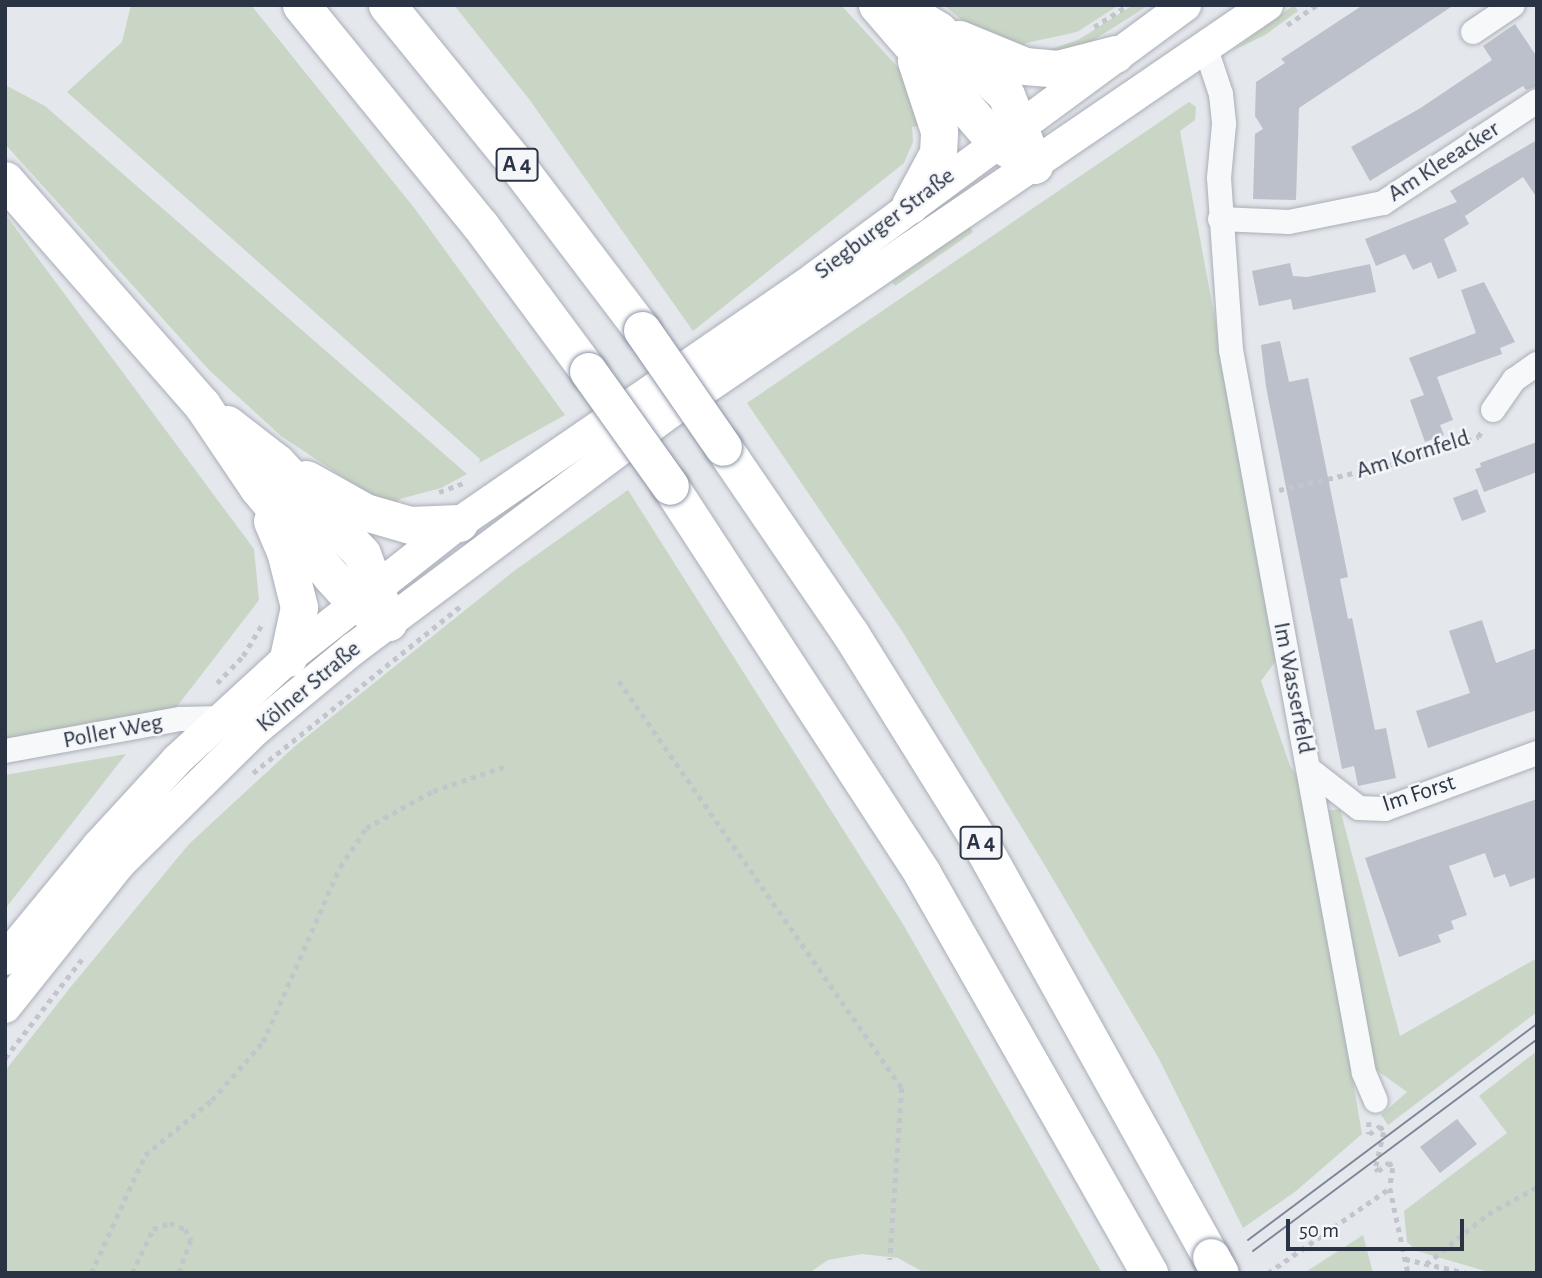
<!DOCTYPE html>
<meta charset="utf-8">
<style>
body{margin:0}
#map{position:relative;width:1542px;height:1278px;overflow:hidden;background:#e4e7ec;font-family:"Alegreya Sans",sans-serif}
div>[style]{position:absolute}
.green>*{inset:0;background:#c9d6c5}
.building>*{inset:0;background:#bbc0ca}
.path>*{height:4.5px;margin-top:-2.25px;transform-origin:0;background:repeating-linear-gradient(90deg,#c2c5cb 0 5px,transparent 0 10px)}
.roads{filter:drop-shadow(0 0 2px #a9aeb7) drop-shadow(0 0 2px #a9aeb7)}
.minor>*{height:24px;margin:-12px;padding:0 12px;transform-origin:12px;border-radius:12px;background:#f7f8fa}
.major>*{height:32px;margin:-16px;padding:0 16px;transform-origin:16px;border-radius:16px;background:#fff}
.highway>*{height:37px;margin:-18.5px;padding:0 18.5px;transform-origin:18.5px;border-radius:18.5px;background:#fff}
.tram>*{height:2px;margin:-1px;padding:0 1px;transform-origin:1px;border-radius:1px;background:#7d8696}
.bridges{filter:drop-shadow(0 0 2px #8b94a3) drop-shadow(0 0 2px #8b94a3)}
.highway-bridge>*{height:37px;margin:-18.5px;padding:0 18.5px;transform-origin:18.5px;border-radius:18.5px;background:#fff}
span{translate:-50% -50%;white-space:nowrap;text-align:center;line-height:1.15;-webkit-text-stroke:5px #f4f6f9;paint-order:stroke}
.shield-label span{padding:2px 5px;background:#f4f6f9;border:2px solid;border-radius:5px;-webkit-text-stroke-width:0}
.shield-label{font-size:23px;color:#2b3445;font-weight:700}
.street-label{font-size:24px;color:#2b3445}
.frame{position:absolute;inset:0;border:7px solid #2b3445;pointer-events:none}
.scale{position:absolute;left:1286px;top:1219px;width:178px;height:32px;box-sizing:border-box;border:4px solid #2b3445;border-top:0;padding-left:9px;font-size:21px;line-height:24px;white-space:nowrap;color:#2b3445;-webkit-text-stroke:5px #f4f6f9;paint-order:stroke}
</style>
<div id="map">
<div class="green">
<div style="clip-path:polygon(131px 5px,251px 5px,415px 209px,565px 415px,479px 463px,480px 459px,67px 92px,122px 42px)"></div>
<div style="clip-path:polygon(454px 5px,841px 5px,903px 73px,927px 125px,912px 127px,913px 142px,904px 163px,693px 331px,529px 99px)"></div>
<div style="clip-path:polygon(944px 5px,1119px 5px,1077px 32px,1026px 43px,1018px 52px,976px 32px)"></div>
<div style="clip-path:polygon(1133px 5px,1149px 5px,1078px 50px,1036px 54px,1078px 40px)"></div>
<div style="clip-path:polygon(1294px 5px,1298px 11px,1265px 35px,1232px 51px)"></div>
<div style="clip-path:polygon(5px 85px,45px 106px,467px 474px,441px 488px,400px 499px,390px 508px,281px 436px,210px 371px,5px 144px)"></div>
<div style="clip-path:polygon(1189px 102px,1196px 107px,1195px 120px,1180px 131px,1278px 658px,1261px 681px,1290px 766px,1302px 783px,1362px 1134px,1296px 1191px,1243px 1228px,1158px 1057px,1047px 869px,902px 631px,747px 403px)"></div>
<div style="clip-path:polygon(5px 214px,254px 549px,259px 600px,175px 709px,5px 739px)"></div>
<div style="clip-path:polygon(970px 227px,973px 232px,895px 286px,892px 282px)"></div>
<div style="clip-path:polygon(628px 490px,903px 924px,1102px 1273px,925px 1273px,898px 1258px,862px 1254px,828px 1260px,809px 1273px,5px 1273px,5px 1071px,69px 989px,189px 844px,294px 747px,514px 571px)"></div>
<div style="clip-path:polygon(126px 754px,5px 909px,5px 775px)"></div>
<div style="clip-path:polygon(1340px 809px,1400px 1036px,1537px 958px,1537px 1012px,1388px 1125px,1381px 1115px,1407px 1092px,1375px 1069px,1326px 811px)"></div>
<div style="clip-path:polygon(1537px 1051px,1537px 1273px,1492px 1273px,1417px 1251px,1407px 1242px,1404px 1211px,1507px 1133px,1479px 1096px)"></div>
<div style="clip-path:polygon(1363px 1235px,1373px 1273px,1304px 1273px)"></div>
</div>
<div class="building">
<div style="clip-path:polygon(1363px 5px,1454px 5px,1299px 108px,1296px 200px,1253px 199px,1255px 134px,1263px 129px,1255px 116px,1256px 82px,1285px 63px,1281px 59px)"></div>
<div style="clip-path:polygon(1515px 24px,1537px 57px,1537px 86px,1526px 90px,1523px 86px,1370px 181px,1351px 147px,1419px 109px,1492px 60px,1483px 46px)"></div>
<div style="clip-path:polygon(1537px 140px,1537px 198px,1523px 177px,1465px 216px,1461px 209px,1469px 224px,1444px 239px,1457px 271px,1438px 279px,1431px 262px,1413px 270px,1405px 254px,1376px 266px,1365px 239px,1457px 202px,1450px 191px)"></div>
<div style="clip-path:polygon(1290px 263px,1293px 276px,1307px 277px,1370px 264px,1376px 292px,1293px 310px,1291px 299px,1259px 306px,1252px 271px)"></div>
<div style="clip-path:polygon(1484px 282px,1515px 342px,1500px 348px,1502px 354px,1437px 377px,1453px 420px,1440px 425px,1444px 435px,1425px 442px,1410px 400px,1424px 395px,1409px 358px,1476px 333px,1461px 290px)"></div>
<div style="clip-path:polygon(1280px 341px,1289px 382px,1308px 378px,1348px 577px,1340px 579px,1348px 619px,1352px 618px,1375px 730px,1386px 728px,1396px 778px,1358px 786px,1354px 766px,1342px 769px,1266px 387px,1261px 345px)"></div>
<div style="clip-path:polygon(1537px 442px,1537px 472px,1484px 492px,1475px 469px,1481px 467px,1480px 463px)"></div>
<div style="clip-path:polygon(1477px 489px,1486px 512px,1462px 521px,1453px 498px)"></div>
<div style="clip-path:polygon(1482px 620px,1496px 663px,1537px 648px,1537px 710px,1428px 748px,1416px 711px,1470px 693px,1449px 631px)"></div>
<div style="clip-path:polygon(1537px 799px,1537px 877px,1510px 887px,1505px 874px,1494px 878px,1485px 853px,1449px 866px,1467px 915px,1451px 921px,1454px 929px,1438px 935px,1441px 942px,1399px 957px,1365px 858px)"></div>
<div style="clip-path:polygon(1457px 1119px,1477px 1144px,1440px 1173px,1420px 1147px)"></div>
</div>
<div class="path">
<div style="left:1287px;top:25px;width:36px;rotate:-34deg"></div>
<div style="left:1094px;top:27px;width:40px;rotate:-32.9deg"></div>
<div style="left:1279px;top:490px;width:134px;rotate:-12.9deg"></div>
<div style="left:1410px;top:460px;width:72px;rotate:-18.7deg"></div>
<div style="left:1478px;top:437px;width:9px;rotate:-58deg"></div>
<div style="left:439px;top:492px;width:30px;rotate:-20deg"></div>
<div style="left:619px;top:681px;width:496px;rotate:55.2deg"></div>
<div style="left:902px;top:1088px;width:172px;rotate:94deg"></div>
<div style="left:217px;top:683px;width:37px;rotate:-46deg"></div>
<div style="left:243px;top:656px;width:39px;rotate:-59deg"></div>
<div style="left:253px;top:773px;width:268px;rotate:-38.8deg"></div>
<div style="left:5px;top:1058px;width:125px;rotate:-52.1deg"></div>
<div style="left:1369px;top:1122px;width:12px;rotate:90deg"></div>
<div style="left:1369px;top:1134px;width:14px;rotate:-36deg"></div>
<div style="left:1380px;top:1126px;width:7px;rotate:56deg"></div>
<div style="left:1384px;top:1132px;width:37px;rotate:103deg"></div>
<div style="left:1376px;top:1168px;width:4px;rotate:56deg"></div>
<div style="left:1378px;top:1171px;width:14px;rotate:-39deg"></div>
<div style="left:1389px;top:1162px;width:7px;rotate:56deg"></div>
<div style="left:1393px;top:1168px;width:20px;rotate:99deg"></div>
<div style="left:1390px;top:1188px;width:87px;rotate:78deg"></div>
<div style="left:1405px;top:1259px;width:64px;rotate:12.7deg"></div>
<div style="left:1426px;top:1264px;width:80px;rotate:-38.9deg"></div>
<div style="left:1488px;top:1214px;width:56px;rotate:-28.9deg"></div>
<div style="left:91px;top:1273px;width:130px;rotate:-65.4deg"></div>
<div style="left:145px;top:1155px;width:87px;rotate:-39.4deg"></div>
<div style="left:212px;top:1100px;width:77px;rotate:-48.7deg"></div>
<div style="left:263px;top:1042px;width:191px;rotate:-66.3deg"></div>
<div style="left:340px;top:867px;width:47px;rotate:-56.3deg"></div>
<div style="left:366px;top:828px;width:77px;rotate:-28.9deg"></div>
<div style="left:433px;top:791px;width:75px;rotate:-18.7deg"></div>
<div style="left:132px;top:1273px;width:49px;rotate:-64.5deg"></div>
<div style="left:153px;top:1229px;width:18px;rotate:-19deg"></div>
<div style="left:170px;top:1223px;width:16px;rotate:22deg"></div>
<div style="left:185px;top:1229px;width:13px;rotate:61deg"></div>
<div style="left:191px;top:1240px;width:35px;rotate:110deg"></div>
<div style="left:1268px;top:1273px;width:149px;rotate:-34.9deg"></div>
</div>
<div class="roads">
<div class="minor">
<div style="left:1473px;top:32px;width:48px;rotate:-34deg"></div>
<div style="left:1206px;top:49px;width:47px;rotate:71.6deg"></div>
<div style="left:1221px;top:94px;width:30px;rotate:84deg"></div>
<div style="left:1224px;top:124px;width:54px;rotate:95.3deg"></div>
<div style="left:1219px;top:178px;width:172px;rotate:86deg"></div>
<div style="left:1231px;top:350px;width:735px;rotate:79.58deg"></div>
<div style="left:1364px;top:1073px;width:30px;rotate:67deg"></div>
<div style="left:1220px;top:219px;width:69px;rotate:2.5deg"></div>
<div style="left:1289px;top:222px;width:96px;rotate:-11.4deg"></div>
<div style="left:1383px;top:203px;width:185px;rotate:-33.5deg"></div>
<div style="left:1493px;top:410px;width:37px;rotate:-55deg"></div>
<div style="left:1514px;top:380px;width:28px;rotate:-35deg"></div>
<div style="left:5px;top:751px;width:178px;rotate:-10.4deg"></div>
<div style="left:180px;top:719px;width:42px;rotate:-1.4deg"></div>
<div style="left:1310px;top:770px;width:62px;rotate:37.8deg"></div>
<div style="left:1359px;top:808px;width:26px;rotate:2deg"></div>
<div style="left:1385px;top:809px;width:162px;rotate:-20.2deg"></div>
</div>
<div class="major">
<div style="left:5px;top:959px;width:146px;rotate:-50.5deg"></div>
<div style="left:98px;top:846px;width:117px;rotate:-47.4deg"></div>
<div style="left:177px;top:760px;width:151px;rotate:-42.6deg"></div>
<div style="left:288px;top:658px;width:218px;rotate:-38.3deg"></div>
<div style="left:459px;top:523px;width:432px;rotate:-34.5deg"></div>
<div style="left:815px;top:278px;width:460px;rotate:-36.4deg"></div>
<div style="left:5px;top:1007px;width:184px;rotate:-51.4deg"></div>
<div style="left:120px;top:863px;width:190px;rotate:-44.6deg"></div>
<div style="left:255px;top:730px;width:127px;rotate:-39.6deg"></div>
<div style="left:353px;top:649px;width:384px;rotate:-36.8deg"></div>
<div style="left:660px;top:419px;width:735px;rotate:-34.3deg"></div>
</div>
<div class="highway">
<div style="left:301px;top:5px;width:284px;rotate:50.9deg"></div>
<div style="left:480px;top:225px;width:182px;rotate:53.5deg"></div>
<div style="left:387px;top:5px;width:200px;rotate:50.9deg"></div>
<div style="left:513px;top:160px;width:213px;rotate:52.8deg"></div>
<div style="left:877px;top:5px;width:180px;rotate:49.1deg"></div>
<div style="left:995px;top:141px;width:46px;rotate:31.6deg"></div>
<div style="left:897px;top:5px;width:48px;rotate:31.4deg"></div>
<div style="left:938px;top:30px;width:94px;rotate:43.7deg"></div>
<div style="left:1006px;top:95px;width:75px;rotate:68.2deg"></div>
<div style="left:959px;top:39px;width:71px;rotate:22.2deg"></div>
<div style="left:1025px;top:66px;width:33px;rotate:5deg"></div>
<div style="left:1058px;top:69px;width:59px;rotate:-14.7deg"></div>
<div style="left:5px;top:180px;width:299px;rotate:48.8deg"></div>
<div style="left:202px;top:405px;width:100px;rotate:56deg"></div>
<div style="left:258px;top:488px;width:114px;rotate:50.3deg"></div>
<div style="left:331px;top:576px;width:38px;rotate:48deg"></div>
<div style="left:356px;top:604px;width:37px;rotate:29deg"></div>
<div style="left:910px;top:205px;width:59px;rotate:-61.7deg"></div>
<div style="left:938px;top:153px;width:22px;rotate:-87deg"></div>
<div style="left:939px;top:131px;width:74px;rotate:-108.2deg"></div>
<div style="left:227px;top:424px;width:62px;rotate:37.8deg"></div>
<div style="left:276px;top:462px;width:126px;rotate:46.9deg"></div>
<div style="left:362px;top:554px;width:73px;rotate:69.1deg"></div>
<div style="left:723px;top:447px;width:225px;rotate:55.7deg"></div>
<div style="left:850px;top:633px;width:240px;rotate:58.1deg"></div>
<div style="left:977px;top:837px;width:481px;rotate:60.9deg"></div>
<div style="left:306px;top:479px;width:68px;rotate:29.2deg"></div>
<div style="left:365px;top:512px;width:47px;rotate:16.1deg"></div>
<div style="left:410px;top:525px;width:49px;rotate:-2.3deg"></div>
<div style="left:670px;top:486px;width:462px;rotate:56.9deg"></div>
<div style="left:922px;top:873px;width:460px;rotate:60.4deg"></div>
<div style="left:272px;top:521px;width:33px;rotate:67deg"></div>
<div style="left:285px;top:551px;width:58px;rotate:76deg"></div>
<div style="left:299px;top:607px;width:52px;rotate:102.2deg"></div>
</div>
</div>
<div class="tram">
<div style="left:1248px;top:1240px;width:361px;rotate:-36.8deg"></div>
<div style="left:1253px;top:1251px;width:354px;rotate:-36.7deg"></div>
</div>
<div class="bridges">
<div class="highway-bridge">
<div style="left:642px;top:330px;width:142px;rotate:55.3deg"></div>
<div style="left:588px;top:371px;width:141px;rotate:54.5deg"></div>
<div style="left:1211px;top:1257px;width:18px;rotate:61deg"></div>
</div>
</div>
<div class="shield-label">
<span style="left:517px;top:165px">A 4</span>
<span style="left:981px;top:843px">A 4</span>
</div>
<div class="street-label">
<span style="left:1444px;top:162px;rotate:-33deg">Am Kleeacker</span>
<span style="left:885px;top:224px;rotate:-37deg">Siegburger Straße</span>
<span style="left:1413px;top:455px;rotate:-17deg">Am Kornfeld</span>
<span style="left:309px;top:687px;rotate:-40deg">Kölner Straße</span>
<span style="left:1293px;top:688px;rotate:79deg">Im Wasserfeld</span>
<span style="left:113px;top:732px;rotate:-11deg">Poller Weg</span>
<span style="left:1419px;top:794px;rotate:-18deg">Im Forst</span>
</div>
<div class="frame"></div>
<div class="scale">50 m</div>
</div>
